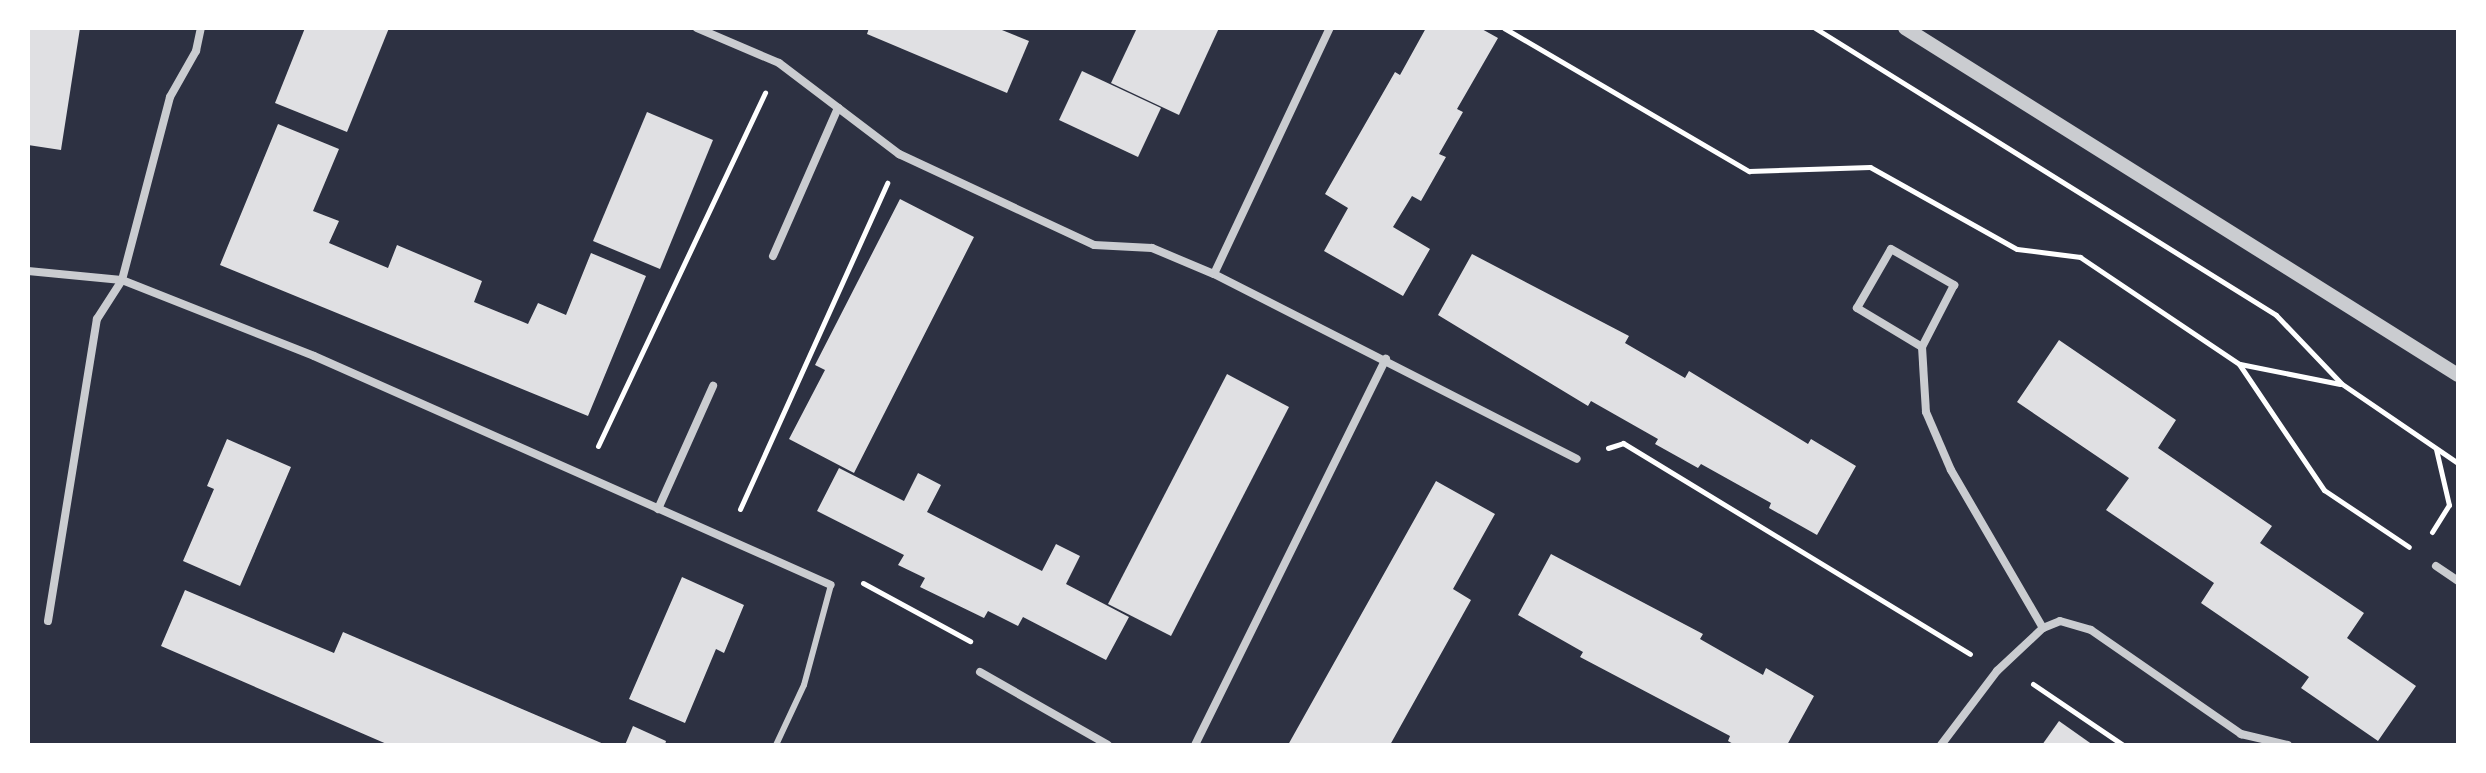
<!DOCTYPE html>
<style>
body{margin:0}
#map{position:relative;width:2486px;height:773px;overflow:hidden;background:#2d3142;font-family:Inter,sans-serif}
div>[style]{position:absolute}
.building>*{inset:0;background:#e0e0e3}
.path>*{height:5px;margin:-2.5px;padding:0 2.5px;transform-origin:2.5px;border-radius:2.5px;background:#fff}
.service>*{height:6px;margin:-3px;padding:0 3px;transform-origin:3px;border-radius:3px;background:#caccd0}
.minor>*{height:8px;margin:-4px;padding:0 4px;transform-origin:4px;border-radius:4px;background:#caccd0}
.tertiary>*{height:14px;margin:-7px;padding:0 7px;transform-origin:7px;border-radius:7px;background:#caccd0}
span{translate:-50% -50%;white-space:nowrap;text-align:center;line-height:1.15;-webkit-text-stroke:8px #fff;paint-order:stroke}
.frame{position:absolute;inset:0;border:30px solid #fff;pointer-events:none}
</style>
<div id="map">
<div class="building">
<div style="clip-path:polygon(28px 28px,80px 28px,61px 150px,28px 145px)"></div>
<div style="clip-path:polygon(305px 28px,389px 28px,347px 132px,275px 103px)"></div>
<div style="clip-path:polygon(869px 28px,997px 28px,1029px 41px,1007px 93px,867px 34px)"></div>
<div style="clip-path:polygon(1137px 28px,1219px 28px,1179px 115px,1111px 83px)"></div>
<div style="clip-path:polygon(1426px 28px,1480px 28px,1498px 38px,1457px 109px,1463px 112px,1439px 154px,1446px 157px,1421px 201px,1412px 196px,1393px 227px,1430px 249px,1403px 296px,1324px 251px,1348px 208px,1325px 194px,1395px 72px,1400px 75px)"></div>
<div style="clip-path:polygon(1082px 71px,1161px 108px,1138px 157px,1059px 120px)"></div>
<div style="clip-path:polygon(647px 112px,713px 140px,660px 269px,593px 241px)"></div>
<div style="clip-path:polygon(278px 124px,339px 149px,313px 211px,339px 221px,329px 243px,388px 268px,397px 245px,482px 281px,474px 302px,528px 324px,538px 303px,566px 315px,591px 253px,646px 276px,588px 416px,220px 265px)"></div>
<div style="clip-path:polygon(900px 199px,974px 237px,854px 473px,789px 439px,825px 370px,815px 365px)"></div>
<div style="clip-path:polygon(1472px 254px,1629px 336px,1625px 343px,1685px 378px,1689px 371px,1808px 444px,1811px 439px,1856px 466px,1817px 535px,1769px 508px,1771px 503px,1701px 464px,1698px 468px,1655px 444px,1658px 439px,1591px 401px,1588px 406px,1438px 315px)"></div>
<div style="clip-path:polygon(2059px 340px,2176px 420px,2158px 448px,2272px 526px,2260px 543px,2364px 613px,2347px 638px,2416px 686px,2378px 741px,2301px 688px,2309px 677px,2201px 603px,2214px 583px,2106px 510px,2129px 478px,2017px 402px)"></div>
<div style="clip-path:polygon(1227px 374px,1289px 407px,1171px 636px,1108px 604px)"></div>
<div style="clip-path:polygon(227px 439px,291px 467px,240px 586px,183px 561px,214px 489px,207px 486px)"></div>
<div style="clip-path:polygon(839px 468px,904px 501px,918px 473px,941px 485px,927px 512px,1042px 571px,1056px 544px,1080px 556px,1066px 584px,1129px 617px,1106px 660px,1023px 617px,1018px 626px,988px 611px,984px 618px,920px 587px,925px 578px,898px 565px,904px 555px,817px 511px)"></div>
<div style="clip-path:polygon(1436px 481px,1495px 514px,1453px 589px,1471px 600px,1390px 745px,1288px 745px)"></div>
<div style="clip-path:polygon(1551px 554px,1703px 634px,1700px 639px,1763px 675px,1766px 668px,1814px 696px,1787px 745px,1735px 745px,1728px 741px,1730px 736px,1580px 657px,1583px 652px,1518px 615px)"></div>
<div style="clip-path:polygon(682px 577px,744px 605px,724px 653px,716px 649px,685px 723px,629px 699px)"></div>
<div style="clip-path:polygon(185px 590px,334px 653px,343px 632px,606px 745px,389px 745px,161px 646px)"></div>
<div style="clip-path:polygon(2059px 721px,2093px 745px,2042px 745px)"></div>
<div style="clip-path:polygon(633px 726px,666px 741px,665px 745px,625px 745px)"></div>
</div>
<div class="path">
<div style="left:1504px;top:28px;width:284px;rotate:30.3deg"></div>
<div style="left:1749px;top:171px;width:121px;rotate:-1.9deg"></div>
<div style="left:1870px;top:167px;width:168px;rotate:29.2deg"></div>
<div style="left:2017px;top:249px;width:64px;rotate:7.2deg"></div>
<div style="left:2080px;top:257px;width:192px;rotate:33.9deg"></div>
<div style="left:2239px;top:364px;width:152px;rotate:56deg"></div>
<div style="left:2324px;top:490px;width:102px;rotate:33.8deg"></div>
<div style="left:1815px;top:28px;width:543px;rotate:31.9deg"></div>
<div style="left:2276px;top:315px;width:95px;rotate:46.3deg"></div>
<div style="left:2342px;top:384px;width:140px;rotate:34.3deg"></div>
<div style="left:2240px;top:364px;width:102px;rotate:11.3deg"></div>
<div style="left:598px;top:446px;width:391px;rotate:-64.7deg"></div>
<div style="left:1608px;top:448px;width:16px;rotate:-18deg"></div>
<div style="left:1623px;top:443px;width:406px;rotate:31.3deg"></div>
<div style="left:740px;top:509px;width:358px;rotate:-65.7deg"></div>
<div style="left:2432px;top:532px;width:32px;rotate:-58deg"></div>
<div style="left:2449px;top:505px;width:57px;rotate:-103.1deg"></div>
<div style="left:863px;top:583px;width:122px;rotate:28.5deg"></div>
<div style="left:2033px;top:684px;width:109px;rotate:34.1deg"></div>
</div>
<div class="service">
<div style="left:776px;top:745px;width:66px;rotate:-65deg"></div>
<div style="left:804px;top:685px;width:104px;rotate:-74.9deg"></div>
</div>
<div class="minor">
<div style="left:697px;top:28px;width:89px;rotate:23.1deg"></div>
<div style="left:779px;top:63px;width:151px;rotate:37.2deg"></div>
<div style="left:899px;top:154px;width:215px;rotate:25deg"></div>
<div style="left:1094px;top:245px;width:58px;rotate:3deg"></div>
<div style="left:1152px;top:248px;width:67px;rotate:22.8deg"></div>
<div style="left:1214px;top:274px;width:407px;rotate:27deg"></div>
<div style="left:773px;top:256px;width:162px;rotate:-66.3deg"></div>
<div style="left:28px;top:271px;width:94px;rotate:5.5deg"></div>
<div style="left:122px;top:280px;width:206px;rotate:21.6deg"></div>
<div style="left:314px;top:356px;width:565px;rotate:23.89deg"></div>
<div style="left:1214px;top:274px;width:272px;rotate:-64.8deg"></div>
<div style="left:1922px;top:347px;width:76px;rotate:-149deg"></div>
<div style="left:1857px;top:308px;width:68px;rotate:-60deg"></div>
<div style="left:1891px;top:249px;width:73px;rotate:29.7deg"></div>
<div style="left:1954px;top:285px;width:70px;rotate:117.3deg"></div>
<div style="left:1922px;top:347px;width:65px;rotate:86.5deg"></div>
<div style="left:1926px;top:412px;width:63px;rotate:66.7deg"></div>
<div style="left:1951px;top:470px;width:183px;rotate:59.8deg"></div>
<div style="left:658px;top:509px;width:135px;rotate:-65.9deg"></div>
<div style="left:2436px;top:566px;width:27px;rotate:34deg"></div>
<div style="left:48px;top:621px;width:306px;rotate:-80.8deg"></div>
<div style="left:97px;top:319px;width:46px;rotate:-57.3deg"></div>
<div style="left:122px;top:280px;width:189px;rotate:-75.3deg"></div>
<div style="left:170px;top:97px;width:53px;rotate:-60.5deg"></div>
<div style="left:196px;top:51px;width:24px;rotate:-78deg"></div>
<div style="left:980px;top:672px;width:147px;rotate:29.7deg"></div>
<div style="left:1195px;top:745px;width:431px;rotate:-63.7deg"></div>
<div style="left:1941px;top:745px;width:93px;rotate:-52.9deg"></div>
<div style="left:1997px;top:671px;width:63px;rotate:-43.1deg"></div>
<div style="left:2043px;top:628px;width:18px;rotate:-22deg"></div>
<div style="left:2060px;top:621px;width:32px;rotate:16deg"></div>
<div style="left:2091px;top:630px;width:183px;rotate:34.7deg"></div>
<div style="left:2241px;top:734px;width:48px;rotate:13.2deg"></div>
</div>
<div class="tertiary">
<div style="left:1905px;top:28px;width:653px;rotate:32.11deg"></div>
</div>
<div class="frame"></div>
</div>
